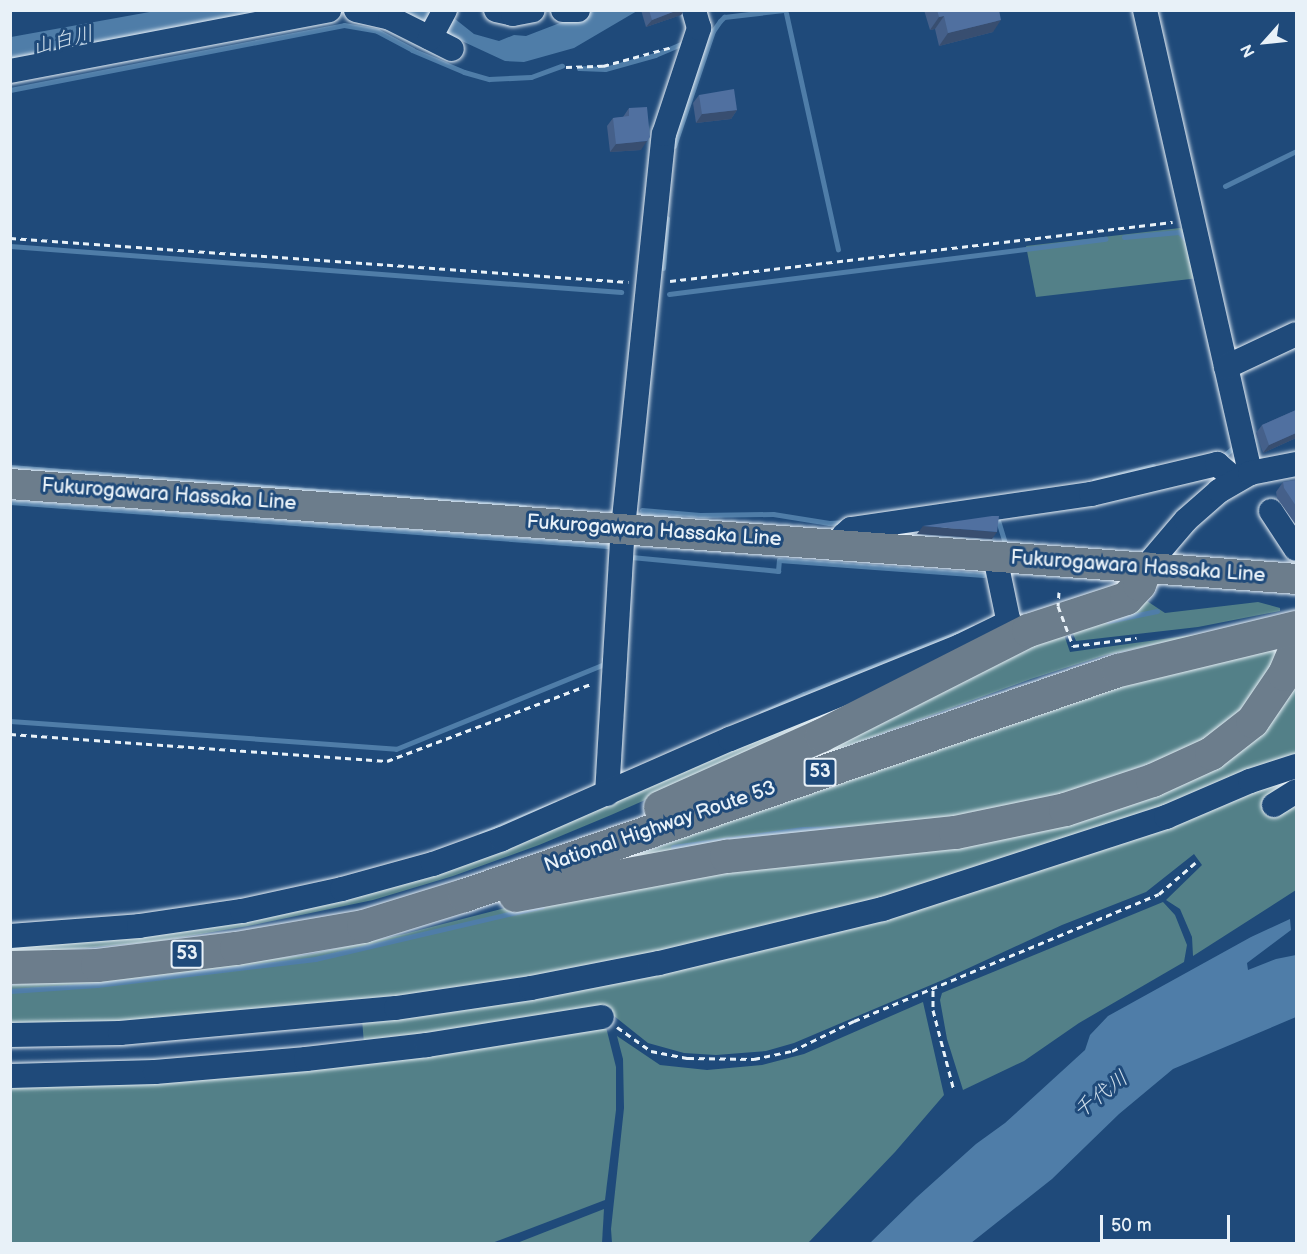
<!DOCTYPE html>
<meta charset="utf-8">
<style>
body{margin:0}
#map{position:relative;width:1307px;height:1254px;overflow:hidden;background:#1f4a7a;font-family:"Balsamiq Sans","Klee One",sans-serif}
div>[style]{position:absolute}
.green>*{inset:0;background:#538088}
.water>*{inset:0;background:#4f7da8}
.stream>*{height:5px;margin:-2.5px;padding:0 2.5px;transform-origin:2.5px;border-radius:2.5px;background:#4f7da8}
.path>*{height:3px;margin-top:-1.5px;transform-origin:0;background:repeating-linear-gradient(90deg,#e8f1f8 0 6px,transparent 0 10.5px)}
.roads{filter:drop-shadow(0 0 2px #e8f1f8) drop-shadow(0 0 2px #e8f1f8)}
.minor>*{height:24px;margin:-12px;padding:0 12px;transform-origin:12px;border-radius:12px;background:#1f4a7a}
.major>*{height:30px;margin:-15px;padding:0 15px;transform-origin:15px;border-radius:15px;background:#6c7d8c}
.highway>*{height:33px;margin:-16.5px;padding:0 16.5px;transform-origin:16.5px;border-radius:16.5px;background:#6c7d8c}
.path-bridge>*{height:3px;margin-top:-1.5px;transform-origin:0;background:repeating-linear-gradient(90deg,#e8f1f8 0 6px,transparent 0 10.5px)}
.wall>*{inset:0;background:#45608a}
.shaded-wall>*{inset:0;background:#384e70}
.building>*{inset:0;background:#5070a0}
span{translate:-50% -50%;white-space:nowrap;text-align:center;line-height:1.15;-webkit-text-stroke:6px #1f4a7a;paint-order:stroke}
.shield-label span{padding:2px 4px;background:#1f4a7a;border:2px solid;border-radius:4px;-webkit-text-stroke-width:0}
.shield-label{font-size:18px;color:#e8f1f8;font-weight:700}
.street-label{font-size:20px;color:#e8f1f8}
.water-label{font-size:21px;color:#d1e0ec;font-style:italic}
.frame{position:absolute;inset:0;border:12px solid #e8f1f8;pointer-events:none}
.north{position:absolute;left:1235px;top:12px;width:60px;height:60px;-webkit-text-stroke:4px #1f4a7a;paint-order:stroke;rotate:243deg;font-size:16px;font-weight:700;line-height:24px;text-align:center;color:#e8f1f8}
.north::after{content:'';display:block;margin:auto;width:21px;height:27px;background:#e8f1f8;clip-path:polygon(50% 0,100% 100%,50% 72%,0 100%)}
.scale{position:absolute;left:1100px;top:1215px;width:130px;height:27px;box-sizing:border-box;border:3px solid #e8f1f8;border-top:0;padding-left:8px;font-size:18px;line-height:21px;white-space:nowrap;color:#e8f1f8;-webkit-text-stroke:4px #1f4a7a;paint-order:stroke}
</style>
<div id="map">
<div class="green">
<div style="clip-path:polygon(1180px 228px,1188px 232px,1199px 278px,1036px 297px,1026px 246px)"></div>
<div style="clip-path:polygon(1147px 601px,1165px 613px,1258px 602px,1280px 608px,1280px 611px,1198px 627px,1076px 641px,1069px 624px)"></div>
<div style="clip-path:polygon(1061px 626px,1070px 652px,1207px 633px,1106px 655px,1031px 679px,759px 778px)"></div>
<div style="clip-path:polygon(1285px 643px,1245px 715px,1206px 744px,1019px 809px,631px 857px,1074px 694px)"></div>
<div style="clip-path:polygon(933px 665px,743px 757px,611px 815px,539px 845px,453px 876px,373px 900px,248px 926px,159px 941px,11px 955px,11px 943px,290px 908px)"></div>
<div style="clip-path:polygon(1296px 674px,1296px 761px,1086px 837px,863px 906px,648px 957px,359px 1005px,11px 1029px,11px 985px,163px 973px,311px 954px,404px 934px,556px 895px,1133px 798px)"></div>
<div style="clip-path:polygon(1296px 773px,1296px 890px,1193px 956px,1192px 937px,1180px 909px,1166px 900px,1202px 865px,1194px 854px,1146px 892px,1062px 925px,945px 979px,794px 1043px,766px 1051px,716px 1055px,684px 1053px,648px 1043px,604px 1008px,364px 1044px,362px 1019px,665px 968px)"></div>
<div style="clip-path:polygon(1163px 902px,1175px 915px,1187px 945px,1184px 962px,1079px 1023px,1024px 1061px,963px 1090px,947px 1039px,940px 1000px,942px 993px)"></div>
<div style="clip-path:polygon(923px 1002px,944px 1095px,895px 1152px,808px 1243px,612px 1243px,611px 1229px,624px 1108px,623px 1059px,617px 1036px,660px 1065px,707px 1070px,762px 1065px,804px 1054px)"></div>
<div style="clip-path:polygon(606px 1027px,616px 1067px,616px 1110px,605px 1200px,492px 1243px,11px 1244px,10px 1086px)"></div>
<div style="clip-path:polygon(604px 1209px,602px 1243px,517px 1243px)"></div>
</div>
<div class="water">
<div style="clip-path:polygon(155px 11px,281px 11px,11px 62px,11px 37px)"></div>
<div style="clip-path:polygon(397px 11px,445px 11px,474px 34px,499px 41px,514px 35px,526px 36px,591px 11px,637px 11px,574px 48px,524px 62px,505px 61px)"></div>
<div style="clip-path:polygon(1290px 919px,1291px 930px,1247px 963px,1248px 970px,1276px 959px,1296px 955px,1296px 1017px,1173px 1069px,1119px 1114px,1052px 1179px,971px 1243px,870px 1243px,917px 1197px,976px 1144px,1005px 1123px,1085px 1050px,1090px 1035px,1108px 1016px,1251px 937px)"></div>
</div>
<div class="stream">
<div style="left:786px;top:13px;width:242px;rotate:77.6deg"></div>
<div style="left:579px;top:68px;width:26px;rotate:2deg"></div>
<div style="left:605px;top:69px;width:52px;rotate:-15.6deg"></div>
<div style="left:655px;top:55px;width:34px;rotate:-23deg"></div>
<div style="left:10px;top:90px;width:340px;rotate:-11deg"></div>
<div style="left:344px;top:25px;width:34px;rotate:10deg"></div>
<div style="left:377px;top:31px;width:40px;rotate:28deg"></div>
<div style="left:412px;top:50px;width:56px;rotate:22.9deg"></div>
<div style="left:464px;top:72px;width:26px;rotate:16deg"></div>
<div style="left:489px;top:79px;width:42px;rotate:-2.7deg"></div>
<div style="left:531px;top:77px;width:33px;rotate:-20deg"></div>
<div style="left:674px;top:146px;width:121px;rotate:-71.3deg"></div>
<div style="left:713px;top:31px;width:12px;rotate:-55deg"></div>
<div style="left:720px;top:21px;width:6px;rotate:-45deg"></div>
<div style="left:724px;top:17px;width:60px;rotate:-6.7deg"></div>
<div style="left:1225px;top:186px;width:79px;rotate:-26.2deg"></div>
<div style="left:1124px;top:237px;width:55px;rotate:-5.2deg"></div>
<div style="left:1179px;top:232px;width:12px;rotate:48deg"></div>
<div style="left:10px;top:246px;width:613px;rotate:4.31deg"></div>
<div style="left:663px;top:268px;width:50px;rotate:-85.4deg"></div>
<div style="left:669px;top:294px;width:440px;rotate:-7.2deg"></div>
<div style="left:1221px;top:458px;width:17px;rotate:-40deg"></div>
<div style="left:1234px;top:447px;width:4px;rotate:-104deg"></div>
<div style="left:10px;top:467px;width:516px;rotate:4.45deg"></div>
<div style="left:1094px;top:481px;width:61px;rotate:-14.3deg"></div>
<div style="left:10px;top:502px;width:599px;rotate:4.22deg"></div>
<div style="left:642px;top:510px;width:58px;rotate:4.9deg"></div>
<div style="left:700px;top:515px;width:73px;rotate:-0.8deg"></div>
<div style="left:773px;top:514px;width:57px;rotate:9.1deg"></div>
<div style="left:829px;top:523px;width:19px;rotate:-3deg"></div>
<div style="left:641px;top:514px;width:39px;rotate:7deg"></div>
<div style="left:997px;top:517px;width:30px;rotate:73deg"></div>
<div style="left:631px;top:557px;width:148px;rotate:5.4deg"></div>
<div style="left:778px;top:571px;width:11px;rotate:-85deg"></div>
<div style="left:779px;top:560px;width:205px;rotate:4.2deg"></div>
<div style="left:1108px;top:621px;width:50px;rotate:-11.5deg"></div>
<div style="left:762px;top:713px;width:46px;rotate:-24.3deg"></div>
<div style="left:804px;top:694px;width:182px;rotate:-21.6deg"></div>
<div style="left:10px;top:721px;width:387px;rotate:4.1deg"></div>
<div style="left:396px;top:749px;width:225px;rotate:-22.2deg"></div>
<div style="left:604px;top:664px;width:5px;rotate:-90deg"></div>
<div style="left:481px;top:834px;width:81px;rotate:-22.5deg"></div>
<div style="left:673px;top:847px;width:131px;rotate:-7.9deg"></div>
<div style="left:803px;top:829px;width:51px;rotate:-1.1deg"></div>
<div style="left:10px;top:991px;width:87px;rotate:-3.9deg"></div>
<div style="left:97px;top:985px;width:220px;rotate:-6.8deg"></div>
<div style="left:315px;top:959px;width:233px;rotate:-13.1deg"></div>
</div>
<div class="path">
<div style="left:566px;top:67px;width:37px;rotate:-2deg"></div>
<div style="left:603px;top:66px;width:72px;rotate:-15.4deg"></div>
<div style="left:10px;top:238px;width:620px;rotate:4.07deg"></div>
<div style="left:670px;top:281px;width:506px;rotate:-6.69deg"></div>
<div style="left:1073px;top:646px;width:64px;rotate:-7.1deg"></div>
<div style="left:10px;top:734px;width:378px;rotate:4.1deg"></div>
<div style="left:387px;top:761px;width:220px;rotate:-20.7deg"></div>
<div style="left:933px;top:990px;width:20px;rotate:90deg"></div>
<div style="left:933px;top:1010px;width:80px;rotate:75.4deg"></div>
<div style="left:617px;top:1027px;width:42px;rotate:35.2deg"></div>
<div style="left:651px;top:1051px;width:38px;rotate:11deg"></div>
<div style="left:688px;top:1058px;width:66px;rotate:0.9deg"></div>
<div style="left:754px;top:1059px;width:39px;rotate:-12deg"></div>
<div style="left:792px;top:1051px;width:69px;rotate:-25.8deg"></div>
<div style="left:854px;top:1021px;width:330px;rotate:-22.6deg"></div>
<div style="left:1159px;top:894px;width:48px;rotate:-40.7deg"></div>
</div>
<div class="roads">
<div class="minor">
<div style="left:356px;top:10px;width:35px;rotate:13deg"></div>
<div style="left:390px;top:18px;width:69px;rotate:26.6deg"></div>
<div style="left:496px;top:10px;width:17px;rotate:13deg"></div>
<div style="left:513px;top:14px;width:20px;rotate:-11deg"></div>
<div style="left:563px;top:10px;width:15px"></div>
<div style="left:1145px;top:10px;width:475px;rotate:77.2deg"></div>
<div style="left:430px;top:38px;width:32px;rotate:-62deg"></div>
<div style="left:10px;top:71px;width:325px;rotate:-10.8deg"></div>
<div style="left:1226px;top:367px;width:77px;rotate:-25.2deg"></div>
<div style="left:1271px;top:511px;width:45px;rotate:56.7deg"></div>
<div style="left:839px;top:545px;width:11px;rotate:-63deg"></div>
<div style="left:844px;top:535px;width:9px;rotate:-41deg"></div>
<div style="left:851px;top:529px;width:243px;rotate:-8.3deg"></div>
<div style="left:1091px;top:494px;width:130px;rotate:-13.4deg"></div>
<div style="left:1217px;top:464px;width:25px;rotate:40deg"></div>
<div style="left:1145px;top:568px;width:63px;rotate:-49.5deg"></div>
<div style="left:1186px;top:520px;width:44px;rotate:-41.3deg"></div>
<div style="left:1219px;top:491px;width:36px;rotate:-30deg"></div>
<div style="left:1250px;top:473px;width:47px;rotate:-11.1deg"></div>
<div style="left:607px;top:794px;width:266px;rotate:-86.6deg"></div>
<div style="left:623px;top:528px;width:396px;rotate:-84.1deg"></div>
<div style="left:664px;top:134px;width:112px;rotate:-71.7deg"></div>
<div style="left:699px;top:28px;width:19px;rotate:-106deg"></div>
<div style="left:1274px;top:805px;width:26px;rotate:-32deg"></div>
<div style="left:10px;top:936px;width:129px;rotate:-4.4deg"></div>
<div style="left:139px;top:926px;width:104px;rotate:-8.3deg"></div>
<div style="left:242px;top:911px;width:102px;rotate:-12.4deg"></div>
<div style="left:342px;top:889px;width:94px;rotate:-15.4deg"></div>
<div style="left:433px;top:864px;width:73px;rotate:-19.9deg"></div>
<div style="left:502px;top:839px;width:249px;rotate:-23.7deg"></div>
<div style="left:730px;top:739px;width:248px;rotate:-22deg"></div>
<div style="left:960px;top:646px;width:48px;rotate:-26deg"></div>
<div style="left:1003px;top:625px;width:8px;rotate:-50deg"></div>
<div style="left:1008px;top:619px;width:63px;rotate:-101.8deg"></div>
<div style="left:10px;top:1035px;width:110px;rotate:-1deg"></div>
<div style="left:120px;top:1033px;width:277px;rotate:-5.2deg"></div>
<div style="left:396px;top:1008px;width:136px;rotate:-8.4deg"></div>
<div style="left:531px;top:988px;width:130px;rotate:-11.1deg"></div>
<div style="left:659px;top:963px;width:230px;rotate:-13.6deg"></div>
<div style="left:883px;top:909px;width:298px;rotate:-18deg"></div>
<div style="left:1166px;top:817px;width:91px;rotate:-23.2deg"></div>
<div style="left:1250px;top:781px;width:48px;rotate:-18.1deg"></div>
<div style="left:10px;top:1076px;width:145px;rotate:-1.6deg"></div>
<div style="left:155px;top:1072px;width:152px;rotate:-4.9deg"></div>
<div style="left:306px;top:1059px;width:122px;rotate:-6.6deg"></div>
<div style="left:427px;top:1045px;width:177px;rotate:-9.1deg"></div>
</div>
<div class="major">
<div style="left:10px;top:484px;width:1290px;rotate:4.22deg"></div>
</div>
<div class="highway">
<div style="left:660px;top:807px;width:176px;rotate:-24.1deg"></div>
<div style="left:821px;top:735px;width:232px;rotate:-26.9deg"></div>
<div style="left:1028px;top:630px;width:103px;rotate:-18.1deg"></div>
<div style="left:1126px;top:598px;width:19px;rotate:-47deg"></div>
<div style="left:1139px;top:584px;width:17px;rotate:-69deg"></div>
<div style="left:515px;top:895px;width:215px;rotate:-10.5deg"></div>
<div style="left:726px;top:856px;width:230px;rotate:-6deg"></div>
<div style="left:955px;top:832px;width:112px;rotate:-11.8deg"></div>
<div style="left:1065px;top:809px;width:92px;rotate:-18.4deg"></div>
<div style="left:1152px;top:780px;width:65px;rotate:-24.6deg"></div>
<div style="left:1211px;top:753px;width:52px;rotate:-38deg"></div>
<div style="left:1252px;top:721px;width:57px;rotate:-55.8deg"></div>
<div style="left:1284px;top:674px;width:30px;rotate:-67deg"></div>
<div style="left:10px;top:967px;width:87px;rotate:-1.3deg"></div>
<div style="left:97px;top:965px;width:140px;rotate:-7deg"></div>
<div style="left:236px;top:948px;width:129px;rotate:-9.8deg"></div>
<div style="left:363px;top:926px;width:106px;rotate:-17.1deg"></div>
<div style="left:464px;top:895px;width:692px;rotate:-18.99deg"></div>
<div style="left:1118px;top:670px;width:183px;rotate:-13.6deg"></div>
</div>
</div>
<div class="path-bridge">
<div style="left:1059px;top:592px;width:14px;rotate:94deg"></div>
<div style="left:1058px;top:606px;width:43px;rotate:69.4deg"></div>
</div>
<div class="wall">
<div style="clip-path:polygon(641px 10px,684px 10px,681px 15px,646px 27px)"></div>
<div style="clip-path:polygon(924px 10px,999px 10px,993px 32px,939px 46px,935px 29px,930px 30px)"></div>
<div style="clip-path:polygon(699px 95px,737px 110px,731px 119px,696px 123px,693px 103px)"></div>
<div style="clip-path:polygon(629px 108px,641px 150px,610px 152px,607px 126px,613px 118px,623px 117px)"></div>
<div style="clip-path:polygon(1296px 410px,1296px 438px,1263px 453px,1256px 433px,1262px 425px)"></div>
<div style="clip-path:polygon(1296px 480px,1296px 525px,1277px 498px,1276px 492px,1283px 482px)"></div>
</div>
<div class="shaded-wall">
<div style="clip-path:polygon(678px 10px,684px 10px,681px 15px,646px 27px,652px 20px)"></div>
<div style="clip-path:polygon(944px 16px,935px 29px,930px 30px,939px 17px)"></div>
<div style="clip-path:polygon(1001px 20px,993px 32px,939px 46px,948px 33px)"></div>
<div style="clip-path:polygon(737px 110px,731px 119px,696px 123px,702px 114px)"></div>
<div style="clip-path:polygon(647px 141px,641px 150px,610px 152px,616px 144px)"></div>
<div style="clip-path:polygon(1296px 433px,1296px 438px,1263px 453px,1269px 445px)"></div>
<div style="clip-path:polygon(923px 526px,997px 532px,992px 539px,917px 534px)"></div>
</div>
<div class="building">
<div style="clip-path:polygon(649px 10px,678px 10px,652px 20px)"></div>
<div style="clip-path:polygon(937px 10px,999px 10px,1001px 20px,948px 33px,944px 16px,939px 17px)"></div>
<div style="clip-path:polygon(734px 89px,737px 110px,702px 114px,699px 95px)"></div>
<div style="clip-path:polygon(647px 107px,650px 137px,647px 141px,616px 144px,613px 118px,629px 116px,629px 108px)"></div>
<div style="clip-path:polygon(1296px 410px,1296px 433px,1269px 445px,1262px 425px)"></div>
<div style="clip-path:polygon(1296px 480px,1296px 506px,1284px 488px,1283px 482px)"></div>
<div style="clip-path:polygon(992px 516px,999px 516px,997px 532px,923px 526px)"></div>
</div>
<div class="shield-label">
<span style="left:820px;top:772px">53</span>
<span style="left:187px;top:954px">53</span>
</div>
<div class="street-label">
<span style="left:169px;top:495px;rotate:4deg">Fukurogawara Hassaka Line</span>
<span style="left:654px;top:531px;rotate:4deg">Fukurogawara Hassaka Line</span>
<span style="left:1138px;top:567px;rotate:4deg">Fukurogawara Hassaka Line</span>
<span style="left:660px;top:827px;rotate:-19deg">National Highway Route 53</span>
</div>
<div class="water-label">
<span style="left:63px;top:41px;rotate:-14deg">山白川</span>
<span style="left:1101px;top:1095px;rotate:-38deg">千代川</span>
</div>
<div class="frame"></div>
<div class="north">N</div>
<div class="scale">50 m</div>
</div>
